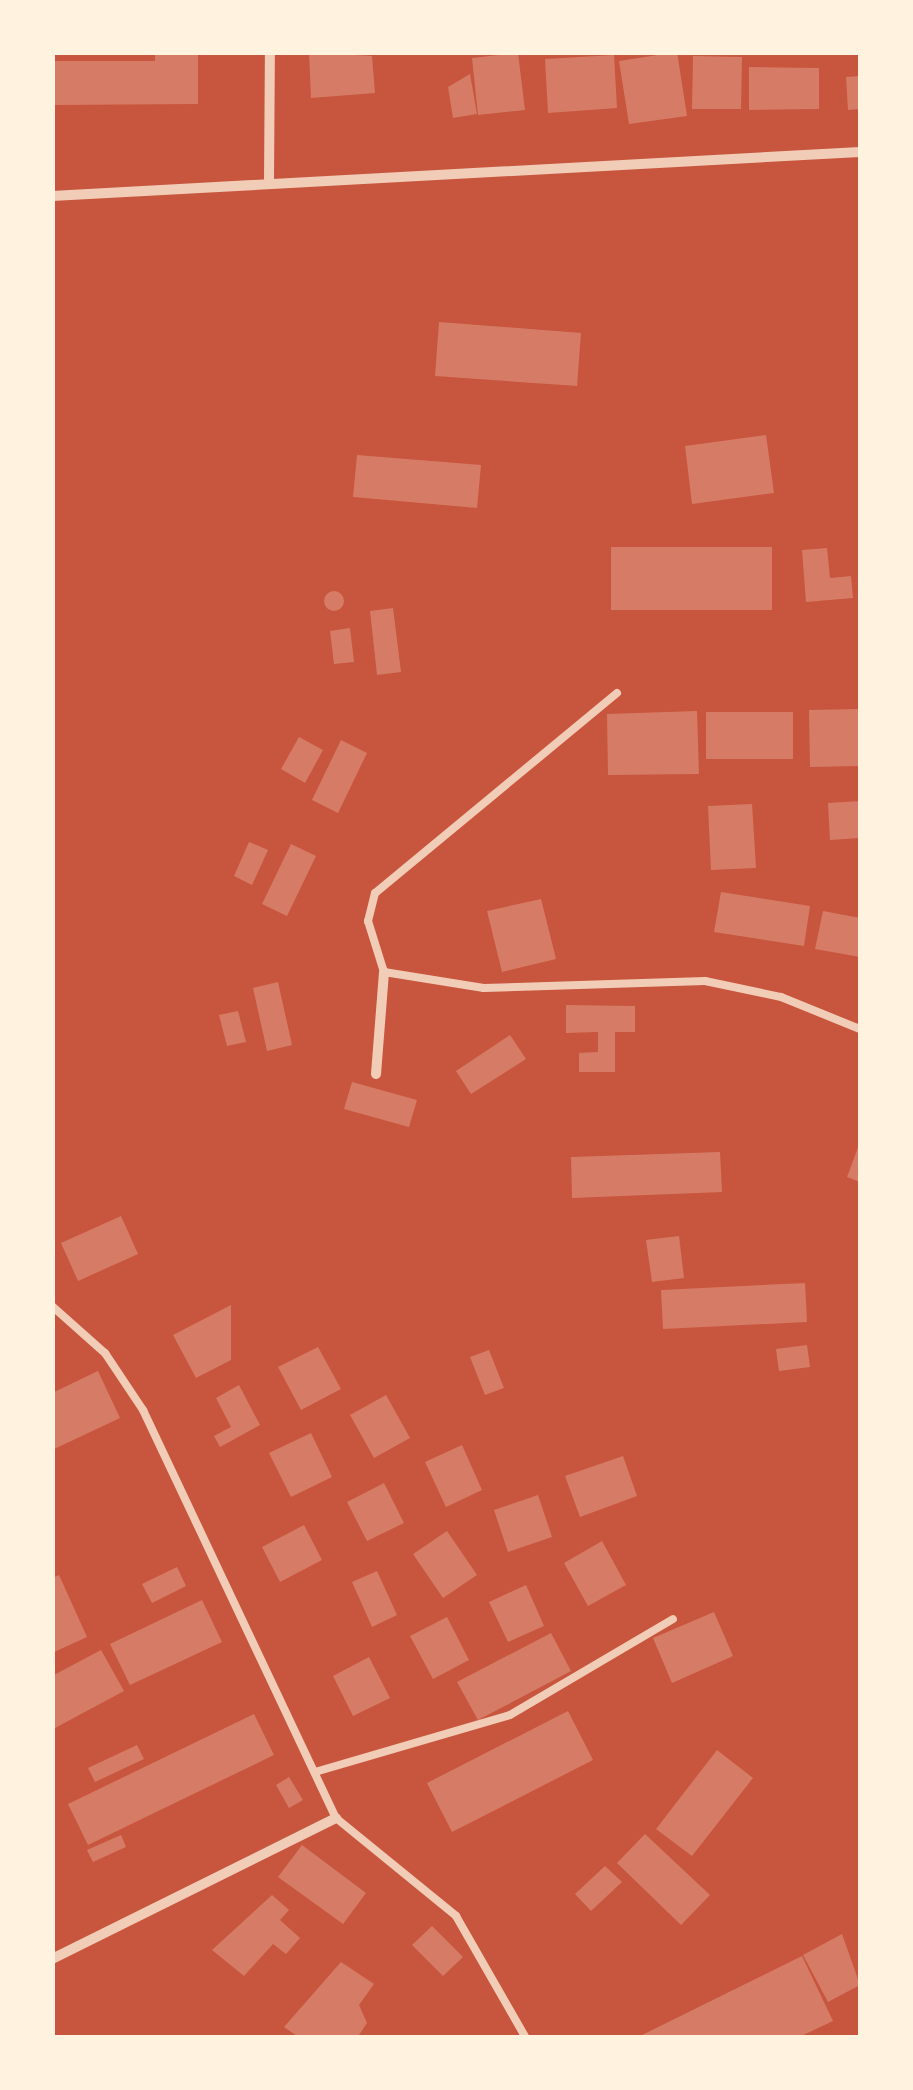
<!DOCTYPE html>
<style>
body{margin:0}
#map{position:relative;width:913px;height:2090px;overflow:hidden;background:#c8553d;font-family:"Exo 2",sans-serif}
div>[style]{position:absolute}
.building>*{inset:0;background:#d67c66}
.round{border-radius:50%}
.service>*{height:8px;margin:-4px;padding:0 4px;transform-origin:4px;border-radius:4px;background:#f1ccb7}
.minor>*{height:10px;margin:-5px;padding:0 5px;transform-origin:5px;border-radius:5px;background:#f1ccb7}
span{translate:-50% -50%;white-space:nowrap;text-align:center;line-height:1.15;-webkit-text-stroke:8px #fff3e0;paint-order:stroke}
.frame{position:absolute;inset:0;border:55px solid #fff3e0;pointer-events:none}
</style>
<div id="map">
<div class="building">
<div style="clip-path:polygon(155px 52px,198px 52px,198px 104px,52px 105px,52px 61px,155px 61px)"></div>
<div style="clip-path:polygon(309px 52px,372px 56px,375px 93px,311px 98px)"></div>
<div style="clip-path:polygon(677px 52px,687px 116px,629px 124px,619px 61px)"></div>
<div style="clip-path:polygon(518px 53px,525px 110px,478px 115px,472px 58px)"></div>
<div style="clip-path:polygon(614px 55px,617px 108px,548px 113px,545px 59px)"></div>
<div style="clip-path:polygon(693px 56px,742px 57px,741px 109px,692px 109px)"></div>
<div style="clip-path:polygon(749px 67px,819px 68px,819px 109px,749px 110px)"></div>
<div style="clip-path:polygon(470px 74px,477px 114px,453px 118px,448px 87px)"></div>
<div style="clip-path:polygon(860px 76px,860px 109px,848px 110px,846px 77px)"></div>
<div style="clip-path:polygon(439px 322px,581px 333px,577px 386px,435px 376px)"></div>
<div style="clip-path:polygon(766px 435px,774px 493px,692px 504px,685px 446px)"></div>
<div style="clip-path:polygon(357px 455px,481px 465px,477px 508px,353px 497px)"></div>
<div style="clip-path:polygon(611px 547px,772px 547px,772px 610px,611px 610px)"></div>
<div style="clip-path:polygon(827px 548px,830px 578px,851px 576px,853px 598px,806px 602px,802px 550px)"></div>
<div class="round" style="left:324px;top:591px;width:20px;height:20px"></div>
<div style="clip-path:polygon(393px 608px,401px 672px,377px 675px,370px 611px)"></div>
<div style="clip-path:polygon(350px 628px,354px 662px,334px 664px,330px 631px)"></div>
<div style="clip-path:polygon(860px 709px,860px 766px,810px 767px,809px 710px)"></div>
<div style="clip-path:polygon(697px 711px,699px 774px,608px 775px,607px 714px)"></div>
<div style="clip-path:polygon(706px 712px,793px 712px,793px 759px,706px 759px)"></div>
<div style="clip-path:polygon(299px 737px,323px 750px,305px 783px,281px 769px)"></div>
<div style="clip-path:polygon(341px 740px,367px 753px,338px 813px,312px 800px)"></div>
<div style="clip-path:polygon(860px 801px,860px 838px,830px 840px,828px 803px)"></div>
<div style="clip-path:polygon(752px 804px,756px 868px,711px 870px,708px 806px)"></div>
<div style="clip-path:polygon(249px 842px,268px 850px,252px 885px,234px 876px)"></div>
<div style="clip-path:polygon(291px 844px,316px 856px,287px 916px,262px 904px)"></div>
<div style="clip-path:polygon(721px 892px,810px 906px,804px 946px,714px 932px)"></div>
<div style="clip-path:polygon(541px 899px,556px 959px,502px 972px,487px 911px)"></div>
<div style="clip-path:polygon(823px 911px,860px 918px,860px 957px,815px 949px)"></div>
<div style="clip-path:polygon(278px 982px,292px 1045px,267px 1051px,253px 988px)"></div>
<div style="clip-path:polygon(566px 1005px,635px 1006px,635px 1032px,615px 1032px,615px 1072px,579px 1072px,579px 1053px,598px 1052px,598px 1032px,566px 1033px)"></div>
<div style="clip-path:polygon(238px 1011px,246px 1042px,227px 1046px,219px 1015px)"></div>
<div style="clip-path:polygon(510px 1035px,526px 1059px,471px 1094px,456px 1071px)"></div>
<div style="clip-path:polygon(352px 1082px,417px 1100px,409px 1127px,344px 1109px)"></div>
<div style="clip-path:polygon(860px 1142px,860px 1182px,847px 1177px)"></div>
<div style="clip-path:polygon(720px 1152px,722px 1192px,572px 1198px,571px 1157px)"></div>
<div style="clip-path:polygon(121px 1216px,138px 1254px,78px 1281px,61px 1243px)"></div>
<div style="clip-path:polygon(679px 1236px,684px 1278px,652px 1282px,646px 1240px)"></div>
<div style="clip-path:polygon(805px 1283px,807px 1322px,663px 1329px,661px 1290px)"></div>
<div style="clip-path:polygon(231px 1305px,231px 1360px,196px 1378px,173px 1335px)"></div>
<div style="clip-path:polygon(807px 1345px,810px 1367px,779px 1371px,776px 1349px)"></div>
<div style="clip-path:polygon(318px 1347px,341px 1389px,301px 1410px,278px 1367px)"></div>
<div style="clip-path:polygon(489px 1350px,504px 1388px,485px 1395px,470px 1357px)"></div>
<div style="clip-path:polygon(98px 1371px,120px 1418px,52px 1450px,52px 1393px)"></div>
<div style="clip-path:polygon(239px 1385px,260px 1425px,220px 1447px,214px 1436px,231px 1427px,216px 1398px)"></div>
<div style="clip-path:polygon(386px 1395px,410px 1438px,374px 1458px,350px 1415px)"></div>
<div style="clip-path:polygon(311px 1433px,332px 1477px,291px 1497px,269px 1453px)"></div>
<div style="clip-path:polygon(462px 1445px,482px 1490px,446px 1507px,425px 1462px)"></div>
<div style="clip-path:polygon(623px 1456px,637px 1496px,580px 1517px,565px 1476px)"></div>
<div style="clip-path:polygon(384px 1483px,404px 1523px,367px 1541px,347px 1502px)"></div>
<div style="clip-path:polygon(538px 1495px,552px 1537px,508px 1552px,494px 1510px)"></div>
<div style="clip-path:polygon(304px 1525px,322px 1560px,280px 1582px,262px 1547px)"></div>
<div style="clip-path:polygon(447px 1531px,477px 1575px,443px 1598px,413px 1554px)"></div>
<div style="clip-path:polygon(602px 1541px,626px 1585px,588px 1606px,564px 1563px)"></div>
<div style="clip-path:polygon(177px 1567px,186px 1586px,152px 1603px,142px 1584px)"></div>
<div style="clip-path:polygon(377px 1571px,397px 1615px,372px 1627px,352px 1582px)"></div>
<div style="clip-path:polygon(59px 1575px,87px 1637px,52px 1653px,52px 1578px)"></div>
<div style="clip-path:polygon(526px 1585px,544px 1626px,508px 1642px,489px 1602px)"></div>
<div style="clip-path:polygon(202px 1600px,222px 1642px,130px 1685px,110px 1644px)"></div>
<div style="clip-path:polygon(714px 1612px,733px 1656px,672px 1683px,653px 1638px)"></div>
<div style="clip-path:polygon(447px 1617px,469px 1660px,433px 1679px,410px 1636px)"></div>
<div style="clip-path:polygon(551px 1633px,571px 1671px,478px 1720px,457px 1682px)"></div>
<div style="clip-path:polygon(101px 1650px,124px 1691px,55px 1728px,52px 1676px)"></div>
<div style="clip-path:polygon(369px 1657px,390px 1698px,353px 1716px,333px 1676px)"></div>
<div style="clip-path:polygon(568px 1711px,593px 1760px,452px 1832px,427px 1783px)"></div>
<div style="clip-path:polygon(254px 1714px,274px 1755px,88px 1845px,68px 1804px)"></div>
<div style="clip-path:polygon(137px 1745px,144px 1759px,95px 1782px,88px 1768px)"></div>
<div style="clip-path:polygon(717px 1750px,753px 1778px,692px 1856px,656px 1829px)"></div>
<div style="clip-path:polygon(289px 1777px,303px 1800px,289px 1808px,276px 1785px)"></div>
<div style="clip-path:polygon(645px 1834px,710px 1895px,681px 1925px,617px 1863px)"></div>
<div style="clip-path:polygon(121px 1835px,126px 1847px,93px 1862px,87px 1850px)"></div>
<div style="clip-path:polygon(302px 1845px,366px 1893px,343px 1924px,278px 1877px)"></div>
<div style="clip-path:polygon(605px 1866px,622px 1882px,591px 1911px,575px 1894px)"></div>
<div style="clip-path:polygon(272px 1895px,289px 1910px,280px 1920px,300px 1938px,286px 1954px,273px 1944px,244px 1976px,212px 1950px)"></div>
<div style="clip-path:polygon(432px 1926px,463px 1957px,443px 1976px,412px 1945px)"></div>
<div style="clip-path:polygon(842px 1934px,860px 1985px,828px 2002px,803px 1955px)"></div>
<div style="clip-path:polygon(802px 1956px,833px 2021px,797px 2038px,636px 2038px)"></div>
<div style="clip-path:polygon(341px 1962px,374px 1984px,359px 2005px,367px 2023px,357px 2038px,300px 2038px,284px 2027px)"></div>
</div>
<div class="service">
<div style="left:617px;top:693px;width:314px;rotate:140.4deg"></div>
<div style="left:375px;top:893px;width:29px;rotate:104deg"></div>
<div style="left:368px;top:921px;width:53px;rotate:72.6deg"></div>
<div style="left:384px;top:972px;width:101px;rotate:9.1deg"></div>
<div style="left:484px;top:988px;width:221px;rotate:-1.8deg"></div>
<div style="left:705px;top:981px;width:78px;rotate:11.9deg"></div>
<div style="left:781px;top:997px;width:85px;rotate:22.1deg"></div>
<div style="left:52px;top:1306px;width:71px;rotate:41.6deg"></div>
<div style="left:105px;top:1353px;width:69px;rotate:56.3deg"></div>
<div style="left:143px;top:1410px;width:451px;rotate:64.7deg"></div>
<div style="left:336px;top:1818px;width:155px;rotate:39.2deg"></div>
<div style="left:456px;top:1916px;width:141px;rotate:60.2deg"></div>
<div style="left:315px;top:1772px;width:203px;rotate:-16.3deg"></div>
<div style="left:510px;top:1715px;width:189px;rotate:-30.5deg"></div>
</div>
<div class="minor">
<div style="left:269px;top:182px;width:130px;rotate:-89.6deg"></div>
<div style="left:52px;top:196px;width:809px;rotate:-3.12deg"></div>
<div style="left:376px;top:1074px;width:102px;rotate:-85.5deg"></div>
<div style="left:52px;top:1959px;width:317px;rotate:-26.4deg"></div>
</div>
<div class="frame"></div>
</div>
